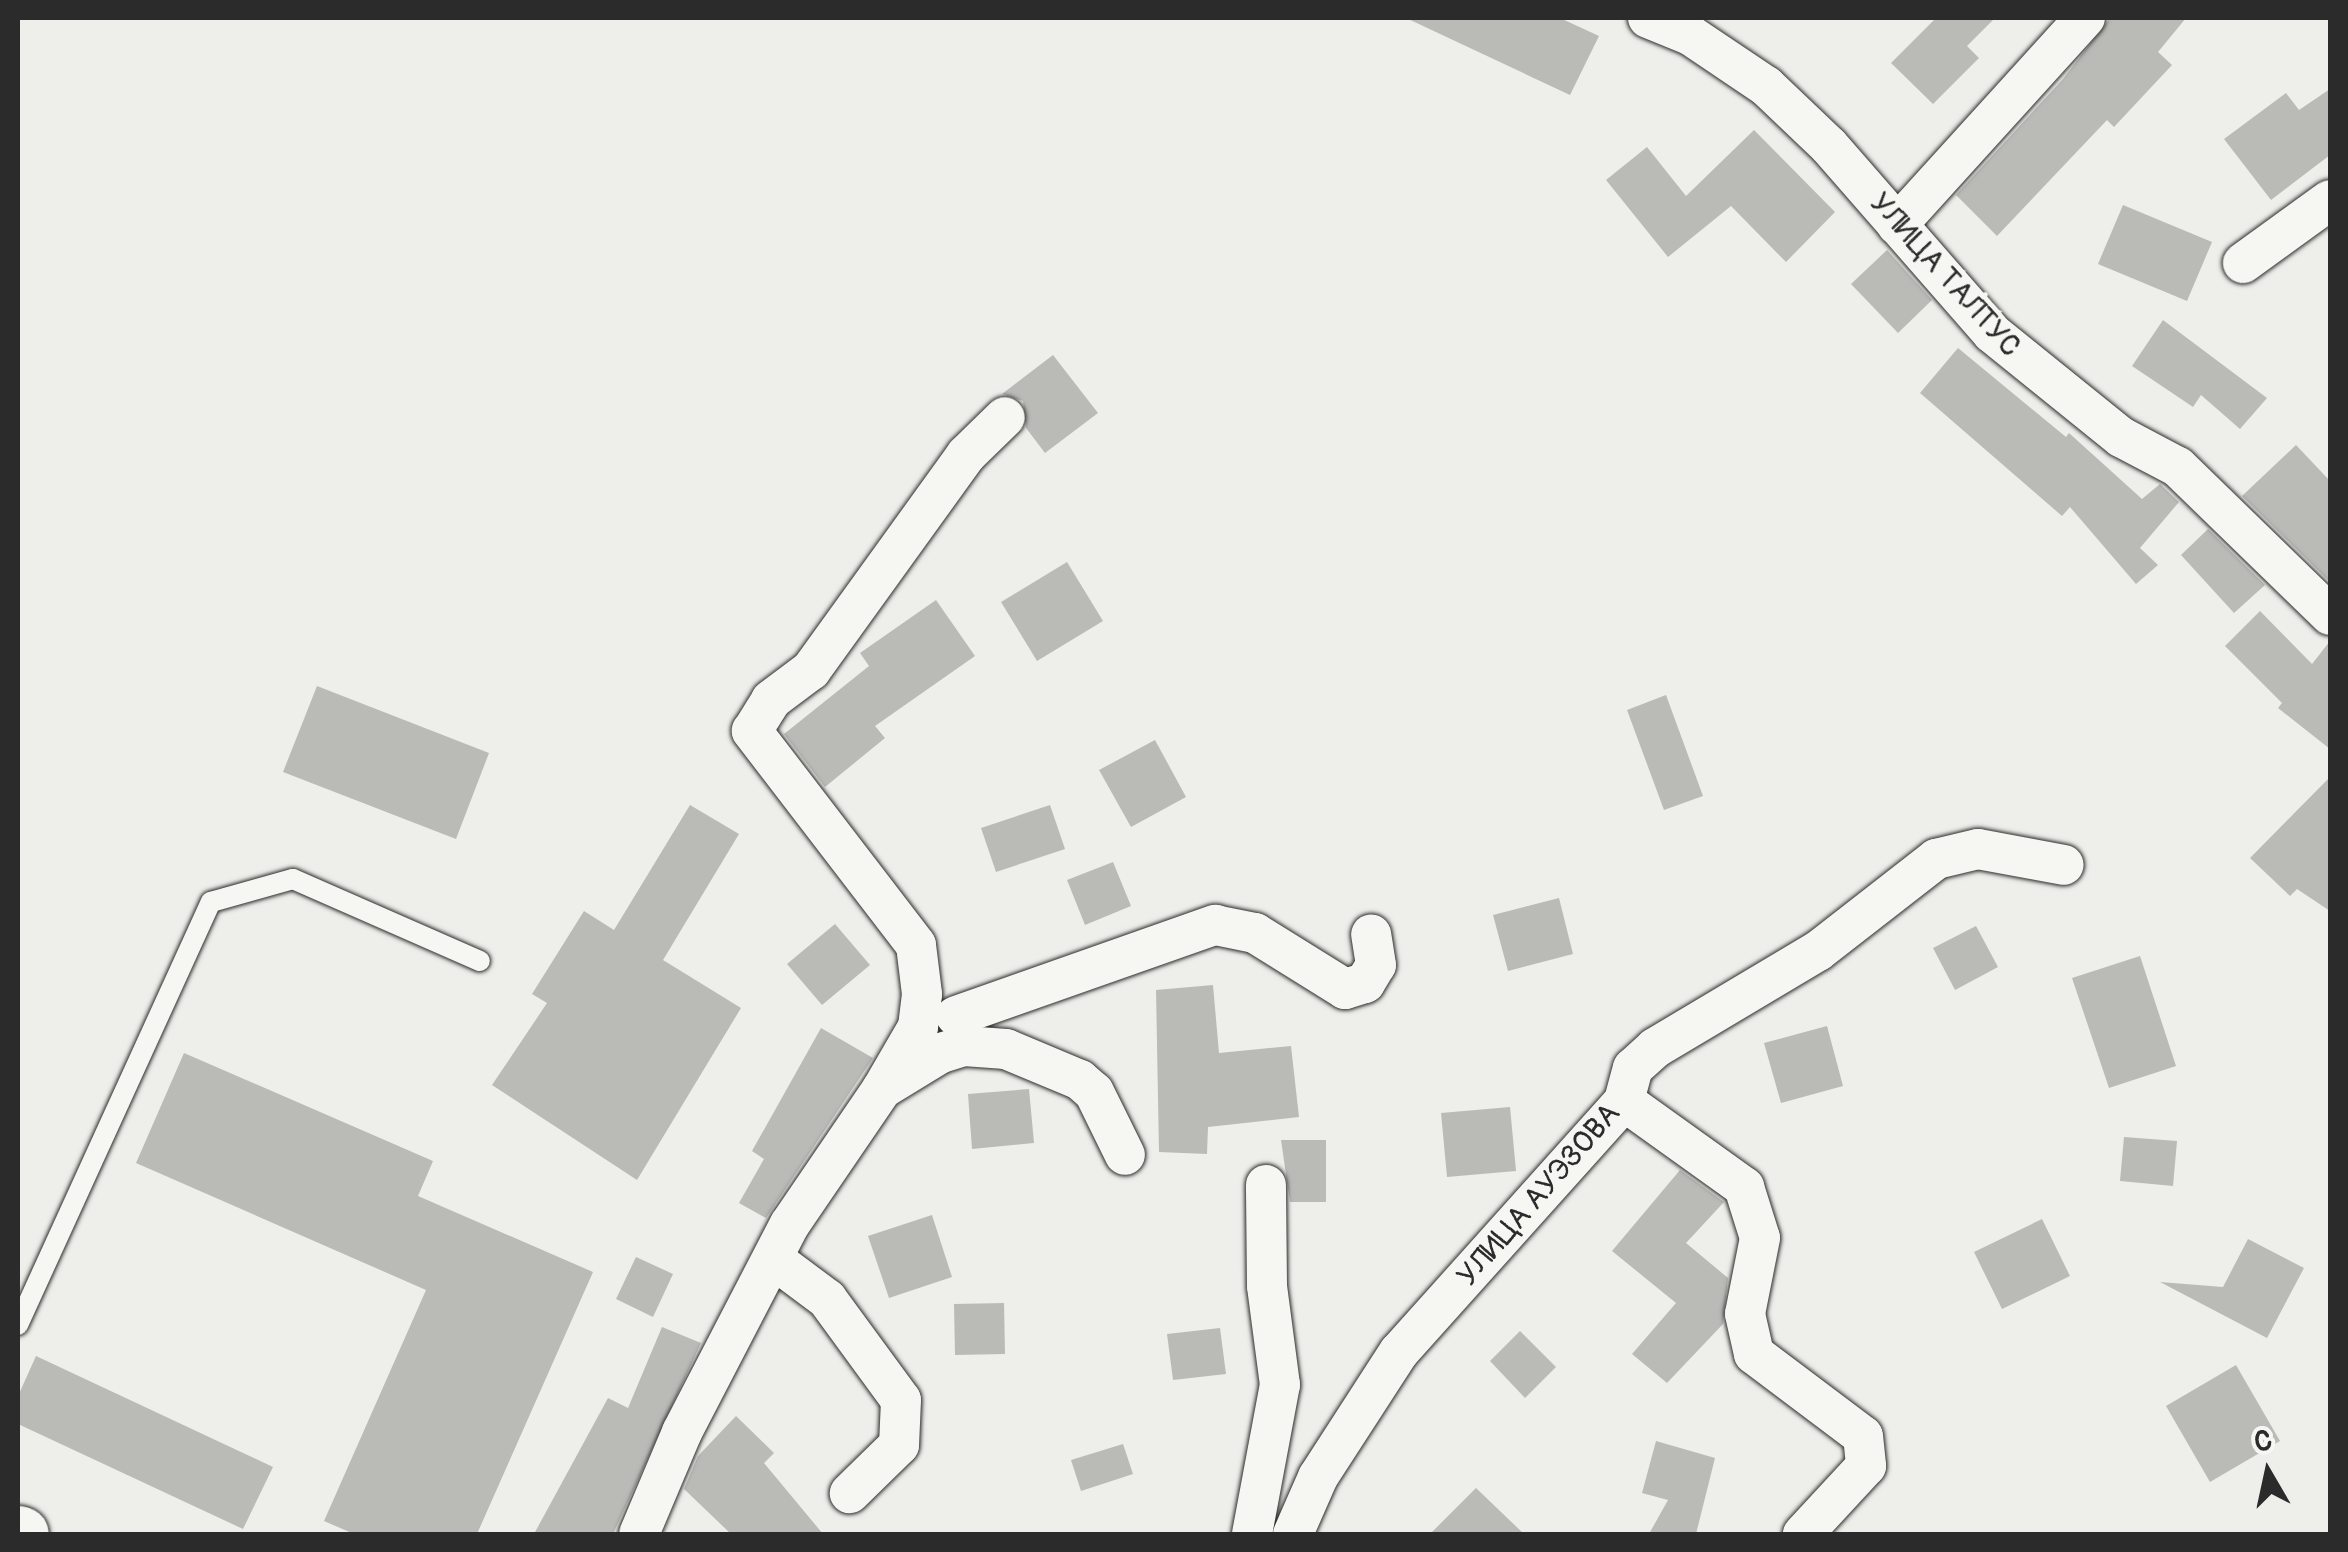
<!DOCTYPE html>
<meta charset="utf-8">
<style>
body{margin:0}
#map{position:relative;width:2348px;height:1552px;overflow:hidden;background:#eeeeea;font-family:Pangolin,sans-serif}
div>[style]{position:absolute}
.building>*{inset:0;background:#babab7}
.roads{filter:drop-shadow(0 0 2px #2b2b2b) drop-shadow(0 0 2px #2b2b2b)}
.lane>*{height:20px;margin:-10px;padding:0 10px;transform-origin:10px;border-radius:10px;background:#f6f6f2}
.street>*{height:40px;margin:-20px;padding:0 20px;transform-origin:20px;border-radius:20px;background:#f6f6f2}
.secondary>*{height:55px;margin:-27.5px;padding:0 27.5px;transform-origin:27.5px;border-radius:27.5px;background:#f6f6f2}
span{translate:-50% -50%;white-space:nowrap;text-align:center;line-height:1.15;-webkit-text-stroke:9px #f6f6f2;paint-order:stroke}
.street-label{font-size:30px;color:#2b2b2b}
.frame{position:absolute;inset:0;border:20px solid #2b2b2b;pointer-events:none}
.north{position:absolute;left:2218px;top:1422px;width:100px;height:100px;-webkit-text-stroke:8px #f6f6f2;paint-order:stroke;rotate:351deg;font-size:28px;font-weight:700;line-height:40px;text-align:center;color:#2b2b2b}
.north::after{content:'';display:block;margin:auto;width:35px;height:45px;background:#2b2b2b;clip-path:polygon(50% 0,100% 100%,50% 72%,0 100%)}
</style>
<div id="map">
<div class="building">
<div style="clip-path:polygon(1406px 18px,1560px 18px,1599px 36px,1570px 95px)"></div>
<div style="clip-path:polygon(1936px 18px,1995px 18px,1967px 46px,1979px 58px,1933px 104px,1891px 63px)"></div>
<div style="clip-path:polygon(2110px 18px,2186px 18px,2158px 52px,2172px 65px,2114px 127px,2107px 120px,1997px 236px,1956px 195px,2063px 79px)"></div>
<div style="clip-path:polygon(2330px 89px,2330px 155px,2271px 200px,2224px 139px,2286px 93px,2299px 110px)"></div>
<div style="clip-path:polygon(1754px 130px,1835px 212px,1786px 262px,1731px 206px,1668px 257px,1606px 180px,1647px 147px,1686px 196px)"></div>
<div style="clip-path:polygon(2123px 205px,2212px 242px,2187px 301px,2098px 264px)"></div>
<div style="clip-path:polygon(1887px 250px,1932px 300px,1898px 333px,1851px 284px)"></div>
<div style="clip-path:polygon(2163px 320px,2267px 398px,2240px 429px,2201px 395px,2193px 407px,2132px 366px)"></div>
<div style="clip-path:polygon(1958px 348px,2066px 437px,2069px 433px,2142px 499px,2160px 484px,2179px 502px,2140px 548px,2158px 565px,2136px 584px,2070px 507px,2062px 516px,1920px 393px)"></div>
<div style="clip-path:polygon(1053px 355px,1098px 413px,1045px 453px,1026px 428px,1023px 401px,1002px 394px)"></div>
<div style="clip-path:polygon(2296px 445px,2330px 481px,2330px 582px,2242px 496px)"></div>
<div style="clip-path:polygon(2208px 529px,2265px 585px,2234px 613px,2181px 555px)"></div>
<div style="clip-path:polygon(1067px 562px,1103px 621px,1037px 661px,1001px 602px)"></div>
<div style="clip-path:polygon(936px 600px,975px 656px,875px 726px,885px 738px,825px 787px,784px 734px,869px 666px,860px 653px)"></div>
<div style="clip-path:polygon(2260px 611px,2312px 664px,2330px 641px,2330px 749px,2278px 708px,2282px 703px,2225px 646px)"></div>
<div style="clip-path:polygon(317px 686px,489px 753px,456px 839px,283px 772px)"></div>
<div style="clip-path:polygon(1666px 695px,1703px 796px,1664px 810px,1627px 710px)"></div>
<div style="clip-path:polygon(1155px 740px,1186px 797px,1131px 827px,1099px 770px)"></div>
<div style="clip-path:polygon(2330px 777px,2330px 911px,2297px 889px,2290px 896px,2250px 858px)"></div>
<div style="clip-path:polygon(690px 805px,739px 834px,663px 960px,741px 1008px,637px 1180px,492px 1085px,547px 1003px,532px 994px,584px 911px,614px 930px)"></div>
<div style="clip-path:polygon(1050px 805px,1065px 849px,996px 872px,981px 828px)"></div>
<div style="clip-path:polygon(1113px 862px,1131px 906px,1085px 925px,1067px 880px)"></div>
<div style="clip-path:polygon(1559px 898px,1573px 954px,1508px 971px,1493px 915px)"></div>
<div style="clip-path:polygon(835px 924px,870px 965px,822px 1005px,787px 964px)"></div>
<div style="clip-path:polygon(1976px 926px,1998px 967px,1955px 990px,1933px 948px)"></div>
<div style="clip-path:polygon(2140px 956px,2176px 1066px,2109px 1088px,2072px 978px)"></div>
<div style="clip-path:polygon(1213px 985px,1219px 1053px,1291px 1046px,1299px 1117px,1208px 1127px,1207px 1154px,1159px 1152px,1156px 990px)"></div>
<div style="clip-path:polygon(1827px 1026px,1843px 1086px,1781px 1103px,1764px 1043px)"></div>
<div style="clip-path:polygon(821px 1028px,873px 1058px,766px 1218px,739px 1203px,764px 1159px,752px 1151px)"></div>
<div style="clip-path:polygon(184px 1053px,433px 1161px,418px 1196px,593px 1272px,477px 1534px,354px 1534px,324px 1521px,426px 1290px,136px 1163px)"></div>
<div style="clip-path:polygon(1029px 1089px,1034px 1143px,972px 1149px,968px 1094px)"></div>
<div style="clip-path:polygon(1510px 1107px,1516px 1171px,1447px 1177px,1441px 1113px)"></div>
<div style="clip-path:polygon(2124px 1137px,2177px 1141px,2173px 1186px,2120px 1181px)"></div>
<div style="clip-path:polygon(1281px 1140px,1326px 1140px,1326px 1202px,1290px 1202px)"></div>
<div style="clip-path:polygon(1680px 1170px,1724px 1202px,1686px 1243px,1728px 1278px,1723px 1324px,1667px 1383px,1632px 1354px,1676px 1303px,1612px 1251px)"></div>
<div style="clip-path:polygon(932px 1215px,952px 1277px,889px 1298px,868px 1236px)"></div>
<div style="clip-path:polygon(2042px 1219px,2070px 1276px,2002px 1309px,1974px 1252px)"></div>
<div style="clip-path:polygon(2248px 1239px,2304px 1268px,2267px 1338px,2160px 1282px,2223px 1287px)"></div>
<div style="clip-path:polygon(636px 1257px,673px 1274px,653px 1317px,616px 1299px)"></div>
<div style="clip-path:polygon(1004px 1303px,1005px 1354px,955px 1355px,954px 1304px)"></div>
<div style="clip-path:polygon(662px 1327px,701px 1343px,613px 1534px,534px 1534px,608px 1398px,628px 1408px)"></div>
<div style="clip-path:polygon(1220px 1328px,1226px 1374px,1173px 1380px,1167px 1334px)"></div>
<div style="clip-path:polygon(1520px 1331px,1556px 1367px,1525px 1398px,1490px 1361px)"></div>
<div style="clip-path:polygon(36px 1356px,273px 1467px,243px 1529px,18px 1424px,18px 1396px)"></div>
<div style="clip-path:polygon(2236px 1365px,2280px 1441px,2210px 1482px,2166px 1406px)"></div>
<div style="clip-path:polygon(736px 1416px,774px 1453px,764px 1463px,823px 1534px,731px 1534px,684px 1489px,698px 1456px)"></div>
<div style="clip-path:polygon(1656px 1441px,1715px 1458px,1696px 1534px,1649px 1534px,1668px 1500px,1642px 1493px)"></div>
<div style="clip-path:polygon(1123px 1444px,1133px 1474px,1081px 1491px,1071px 1460px)"></div>
<div style="clip-path:polygon(1476px 1488px,1524px 1534px,1430px 1534px)"></div>
</div>
<div class="roads">
<div class="lane">
<div style="left:18px;top:1325px;width:465px;rotate:-65.5deg"></div>
<div style="left:211px;top:902px;width:85px;rotate:-15.7deg"></div>
<div style="left:293px;top:879px;width:204px;rotate:23.7deg"></div>
</div>
<div class="street">
<div style="left:1648px;top:18px;width:45px;rotate:22deg"></div>
<div style="left:1690px;top:35px;width:92px;rotate:33.9deg"></div>
<div style="left:1766px;top:86px;width:87px;rotate:43.6deg"></div>
<div style="left:1829px;top:146px;width:248px;rotate:48.9deg"></div>
<div style="left:1992px;top:333px;width:166px;rotate:38.9deg"></div>
<div style="left:2121px;top:437px;width:64px;rotate:27.8deg"></div>
<div style="left:2178px;top:467px;width:212px;rotate:44.2deg"></div>
<div style="left:1897px;top:225px;width:280px;rotate:-47.8deg"></div>
<div style="left:2243px;top:263px;width:107px;rotate:-35.9deg"></div>
<div style="left:956px;top:1016px;width:275px;rotate:-19.4deg"></div>
<div style="left:1215px;top:925px;width:41px;rotate:11.3deg"></div>
<div style="left:1255px;top:933px;width:106px;rotate:31.9deg"></div>
<div style="left:1345px;top:989px;width:21px;rotate:-17deg"></div>
<div style="left:1365px;top:983px;width:21px;rotate:-59deg"></div>
<div style="left:1376px;top:965px;width:31px;rotate:-99deg"></div>
<div style="left:882px;top:1089px;width:72px;rotate:-59.9deg"></div>
<div style="left:918px;top:1027px;width:33px;rotate:-83deg"></div>
<div style="left:922px;top:994px;width:49px;rotate:-97deg"></div>
<div style="left:916px;top:945px;width:270px;rotate:-127.5deg"></div>
<div style="left:752px;top:731px;width:36px;rotate:-58deg"></div>
<div style="left:771px;top:700px;width:50px;rotate:-36.9deg"></div>
<div style="left:811px;top:670px;width:265px;rotate:-54.2deg"></div>
<div style="left:966px;top:455px;width:54px;rotate:-44.3deg"></div>
<div style="left:1624px;top:1101px;width:148px;rotate:35.6deg"></div>
<div style="left:1744px;top:1187px;width:53px;rotate:72.6deg"></div>
<div style="left:1760px;top:1238px;width:77px;rotate:101.2deg"></div>
<div style="left:1745px;top:1314px;width:41px;rotate:77.3deg"></div>
<div style="left:1754px;top:1354px;width:136px;rotate:37deg"></div>
<div style="left:1863px;top:1436px;width:30px;rotate:84deg"></div>
<div style="left:1866px;top:1466px;width:93px;rotate:132.8deg"></div>
<div style="left:776px;top:1261px;width:64px;rotate:36.7deg"></div>
<div style="left:827px;top:1299px;width:125px;rotate:53.8deg"></div>
<div style="left:901px;top:1400px;width:45px;rotate:92.5deg"></div>
<div style="left:899px;top:1445px;width:69px;rotate:135.6deg"></div>
<div style="left:639px;top:1534px;width:111px;rotate:-67.1deg"></div>
<div style="left:682px;top:1432px;width:234px;rotate:-62.6deg"></div>
<div style="left:790px;top:1224px;width:163px;rotate:-55.7deg"></div>
<div style="left:882px;top:1089px;width:69px;rotate:-31.4deg"></div>
<div style="left:941px;top:1053px;width:24px;rotate:-17deg"></div>
<div style="left:964px;top:1046px;width:42px;rotate:4.1deg"></div>
<div style="left:1006px;top:1049px;width:80px;rotate:22.7deg"></div>
<div style="left:1080px;top:1080px;width:18px;rotate:41deg"></div>
<div style="left:1094px;top:1092px;width:70px;rotate:63.8deg"></div>
<div style="left:1252px;top:1534px;width:152px;rotate:-79.4deg"></div>
<div style="left:1280px;top:1385px;width:100px;rotate:-97.5deg"></div>
<div style="left:1267px;top:1286px;width:101px;rotate:-90.6deg"></div>
<div style="left:1293px;top:1534px;width:62px;rotate:-66.3deg"></div>
<div style="left:1318px;top:1477px;width:149px;rotate:-57.1deg"></div>
<div style="left:1399px;top:1352px;width:337px;rotate:-48.1deg"></div>
<div style="left:1624px;top:1101px;width:34px;rotate:-75deg"></div>
<div style="left:1633px;top:1068px;width:30px;rotate:-42deg"></div>
<div style="left:1655px;top:1048px;width:190px;rotate:-30.8deg"></div>
<div style="left:1818px;top:951px;width:150px;rotate:-37.9deg"></div>
<div style="left:1936px;top:859px;width:43px;rotate:-13.4deg"></div>
<div style="left:1978px;top:849px;width:87px;rotate:10.5deg"></div>
</div>
<div class="secondary">
<div style="left:18px;top:1533px;width:3px;rotate:18deg"></div>
</div>
</div>
<div class="street-label">
<span style="left:1945px;top:275px;rotate:48deg">УЛИЦА ТАЛТУС</span>
<span style="left:1539px;top:1195px;rotate:-49deg">УЛИЦА АУЭЗОВА</span>
</div>
<div class="frame"></div>
<div class="north">С</div>
</div>
